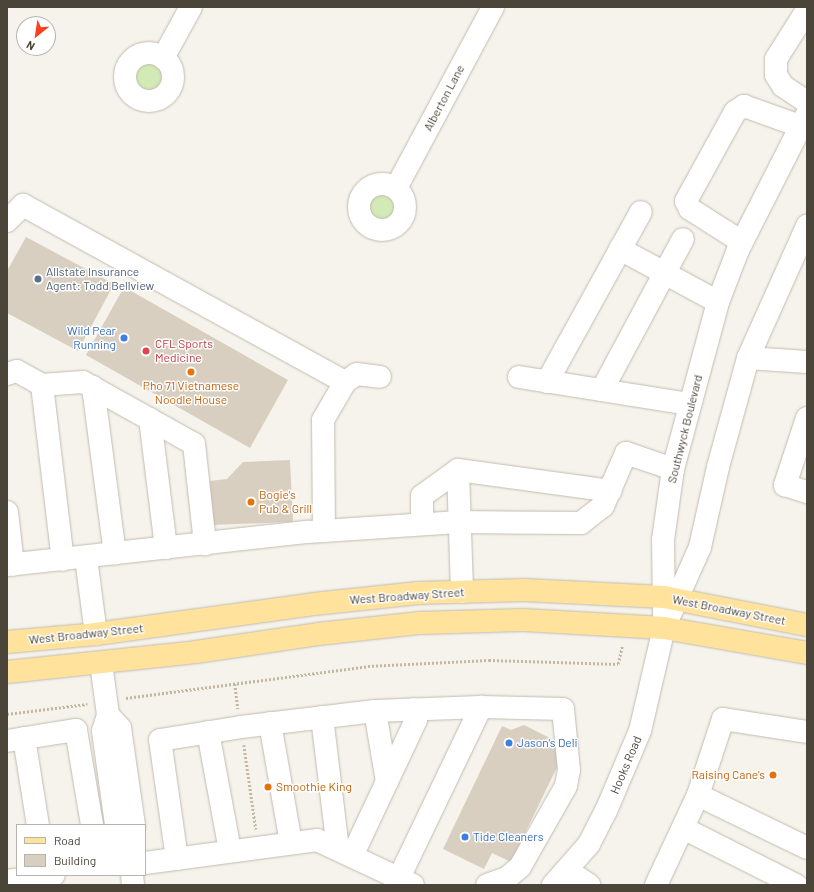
<!DOCTYPE html>
<style>
body{margin:0}
#map{position:relative;width:814px;height:892px;overflow:hidden;background:#f6f3ec;font-family:Barlow,sans-serif}
div>[style]{position:absolute}
.green>*{inset:0;background:#d2eab5}
.round{border-radius:50%}
.building>*{inset:0;background:#d8cfc1}
.path>*{height:2.5px;margin-top:-1.25px;transform-origin:0;background:repeating-linear-gradient(90deg,#c4b79f 0 2px,transparent 0 4px)}
.roads{filter:drop-shadow(0 0 1px #c2bbae) drop-shadow(0 0 1px #c2bbae)}
.minor>*{height:22px;margin:-11px;padding:0 11px;transform-origin:11px;border-radius:11px;background:#fff}
.minor>.ring{margin:-11px;padding:0;box-sizing:content-box;background:none;border:22px solid #fff;border-radius:50%}
.major>*{height:22px;margin:-11px;padding:0 11px;transform-origin:11px;border-radius:11px;background:#ffe39c}
.dots>*{width:11px;height:11px;translate:-50% -50%;box-sizing:border-box;border:2px solid #fff;border-radius:50%}
span{translate:-50% -50%;white-space:nowrap;text-align:center;line-height:1.15;-webkit-text-stroke:3px #fff;paint-order:stroke}
.street-label{font-size:12px;color:#4b4439}
.service-label{font-size:12px;color:#4e5e75}
.left{translate:0 -50%;text-align:left}
.shop-label{font-size:12px;color:#366cbe}
.right{translate:-100% -50%;text-align:right}
.health-label{font-size:12px;color:#be3a42}
.food-label{font-size:12px;color:#c56008}
.frame{position:absolute;inset:0;border:8px solid #4b4439;pointer-events:none}
.legend{position:absolute;left:16px;top:824px;width:130px;height:52px;box-sizing:border-box;background:#fff;border:1px solid #b7b4b0;margin:0;padding:5px 7px;list-style:none;font-size:12px;color:#4b4439}
.legend li{display:flex;align-items:center;gap:8px;height:20px}
.legend b{width:20px;border:1px solid #b7b4b0}
.north{position:absolute;left:16px;top:16px;width:40px;height:40px;box-sizing:border-box;background:#fff;border:1px solid #b7b4b0;border-radius:50%;rotate:210deg;font-size:11px;font-weight:700;line-height:16px;text-align:center;color:#4b4439}
.north::after{content:'';display:block;margin:auto;width:14px;height:18px;background:#fc3f1d;clip-path:polygon(50% 0,100% 100%,50% 72%,0 100%)}
</style>
<div id="map">
<div class="green">
<div class="round" style="left:128px;top:45px;width:46px;height:46px"></div>
<div class="round" style="left:360px;top:189px;width:46px;height:46px"></div>
</div>
<div class="building">
<div style="clip-path:polygon(26px 237px,114px 284px,78px 351px,7px 313px,7px 271px)"></div>
<div style="clip-path:polygon(124px 287px,288px 380px,250px 448px,86px 355px)"></div>
<div style="clip-path:polygon(290px 460px,293px 522px,212px 525px,210px 481px,227px 479px,243px 462px)"></div>
<div style="clip-path:polygon(524px 725px,558px 742px,563px 755px,511px 862px,492px 853px,484px 869px,443px 849px,502px 726px,511px 730px)"></div>
</div>
<div class="path">
<div style="left:235px;top:684px;width:25px;rotate:83deg"></div>
<div style="left:126px;top:698px;width:244px;rotate:-7.5deg"></div>
<div style="left:368px;top:666px;width:121px;rotate:-2.8deg"></div>
<div style="left:489px;top:660px;width:129px;rotate:1.8deg"></div>
<div style="left:618px;top:664px;width:18px;rotate:-77deg"></div>
<div style="left:7px;top:714px;width:81px;rotate:-7.1deg"></div>
<div style="left:244px;top:745px;width:85px;rotate:81.9deg"></div>
</div>
<div class="roads">
<div class="minor">
<div style="left:807px;top:10px;width:58px;rotate:122.3deg"></div>
<div style="left:776px;top:59px;width:16px;rotate:90deg"></div>
<div style="left:776px;top:75px;width:13px;rotate:58deg"></div>
<div style="left:783px;top:86px;width:29px;rotate:34deg"></div>
<div class="ring" style="left:125px;top:53px;width:26px;height:26px"></div>
<div style="left:163px;top:58px;width:58px;rotate:-61.2deg"></div>
<div class="ring" style="left:359px;top:184px;width:24px;height:24px"></div>
<div style="left:396px;top:188px;width:205px;rotate:-61.8deg"></div>
<div style="left:7px;top:221px;width:23px;rotate:-45deg"></div>
<div style="left:23px;top:205px;width:367px;rotate:28.8deg"></div>
<div style="left:742px;top:242px;width:62px;rotate:-147.6deg"></div>
<div style="left:690px;top:209px;width:9px;rotate:-117deg"></div>
<div style="left:686px;top:201px;width:102px;rotate:-61.2deg"></div>
<div style="left:735px;top:112px;width:11px;rotate:-34deg"></div>
<div style="left:744px;top:106px;width:59px;rotate:19.7deg"></div>
<div style="left:620px;top:249px;width:111px;rotate:28.4deg"></div>
<div style="left:748px;top:358px;width:59px;rotate:3.9deg"></div>
<div style="left:7px;top:374px;width:10px;rotate:-17deg"></div>
<div style="left:17px;top:371px;width:29px;rotate:29deg"></div>
<div style="left:42px;top:385px;width:41px;rotate:-4.2deg"></div>
<div style="left:83px;top:382px;width:127px;rotate:29.2deg"></div>
<div style="left:194px;top:444px;width:101px;rotate:83.7deg"></div>
<div style="left:519px;top:377px;width:173px;rotate:9deg"></div>
<div style="left:547px;top:382px;width:194px;rotate:-61.1deg"></div>
<div style="left:42px;top:385px;width:176px;rotate:83.2deg"></div>
<div style="left:93px;top:387px;width:168px;rotate:82.5deg"></div>
<div style="left:602px;top:390px;width:171px;rotate:-61.8deg"></div>
<div style="left:807px;top:418px;width:71px;rotate:108.2deg"></div>
<div style="left:785px;top:485px;width:23px;rotate:18deg"></div>
<div style="left:150px;top:419px;width:130px;rotate:82.9deg"></div>
<div style="left:458px;top:470px;width:122px;rotate:88.1deg"></div>
<div style="left:7px;top:512px;width:53px;rotate:83.5deg"></div>
<div style="left:422px;top:524px;width:28px;rotate:-90deg"></div>
<div style="left:422px;top:496px;width:44px;rotate:-35.8deg"></div>
<div style="left:458px;top:470px;width:154px;rotate:7.8deg"></div>
<div style="left:324px;top:531px;width:111px;rotate:-90.5deg"></div>
<div style="left:323px;top:420px;width:44px;rotate:-59.9deg"></div>
<div style="left:345px;top:382px;width:14px;rotate:-34deg"></div>
<div style="left:357px;top:374px;width:23px;rotate:7deg"></div>
<div style="left:86px;top:558px;width:77px;rotate:82.5deg"></div>
<div style="left:7px;top:565px;width:303px;rotate:-6.3deg"></div>
<div style="left:308px;top:532px;width:151px;rotate:-3.8deg"></div>
<div style="left:459px;top:522px;width:122px;rotate:0.5deg"></div>
<div style="left:581px;top:523px;width:28px;rotate:-38deg"></div>
<div style="left:603px;top:506px;width:58px;rotate:-66.5deg"></div>
<div style="left:626px;top:453px;width:50px;rotate:18.8deg"></div>
<div style="left:664px;top:617px;width:77px;rotate:-90.7deg"></div>
<div style="left:663px;top:540px;width:72px;rotate:-82deg"></div>
<div style="left:673px;top:469px;width:173px;rotate:-74.9deg"></div>
<div style="left:718px;top:302px;width:56px;rotate:-69deg"></div>
<div style="left:738px;top:250px;width:153px;rotate:-63.1deg"></div>
<div style="left:101px;top:663px;width:52px;rotate:82.3deg"></div>
<div style="left:108px;top:715px;width:17px;rotate:107deg"></div>
<div style="left:103px;top:731px;width:95px;rotate:82.1deg"></div>
<div style="left:375px;top:711px;width:72px;rotate:80.4deg"></div>
<div style="left:108px;top:715px;width:18px;rotate:47deg"></div>
<div style="left:120px;top:728px;width:98px;rotate:81.8deg"></div>
<div style="left:322px;top:717px;width:133px;rotate:83.1deg"></div>
<div style="left:270px;top:723px;width:122px;rotate:80.1deg"></div>
<div style="left:208px;top:732px;width:121px;rotate:79.5deg"></div>
<div style="left:24px;top:738px;width:88px;rotate:80.9deg"></div>
<div style="left:7px;top:741px;width:70px;rotate:-9.1deg"></div>
<div style="left:76px;top:730px;width:96px;rotate:80.4deg"></div>
<div style="left:698px;top:795px;width:121px;rotate:25.9deg"></div>
<div style="left:683px;top:828px;width:127px;rotate:26.8deg"></div>
<div style="left:352px;top:856px;width:150px;rotate:-64.8deg"></div>
<div style="left:416px;top:720px;width:11px;rotate:-100deg"></div>
<div style="left:177px;top:859px;width:120px;rotate:-98.1deg"></div>
<div style="left:160px;top:740px;width:82px;rotate:-9.1deg"></div>
<div style="left:241px;top:727px;width:135px;rotate:-6.8deg"></div>
<div style="left:375px;top:711px;width:106px;rotate:-2.2deg"></div>
<div style="left:481px;top:707px;width:82px;rotate:1.4deg"></div>
<div style="left:563px;top:709px;width:61px;rotate:84.4deg"></div>
<div style="left:569px;top:770px;width:16px;rotate:101deg"></div>
<div style="left:566px;top:786px;width:93px;rotate:119.6deg"></div>
<div style="left:520px;top:867px;width:17px;rotate:140deg"></div>
<div style="left:507px;top:878px;width:21px;rotate:161deg"></div>
<div style="left:145px;top:863px;width:174px;rotate:-7.6deg"></div>
<div style="left:317px;top:840px;width:106px;rotate:25.1deg"></div>
<div style="left:567px;top:870px;width:27px;rotate:34deg"></div>
<div style="left:132px;top:875px;width:10px;rotate:84deg"></div>
<div style="left:399px;top:878px;width:190px;rotate:-64.4deg"></div>
<div style="left:7px;top:881px;width:47px;rotate:-7.3deg"></div>
<div style="left:553px;top:885px;width:55px;rotate:-48.7deg"></div>
<div style="left:589px;top:844px;width:37px;rotate:-63deg"></div>
<div style="left:606px;top:811px;width:87px;rotate:-67deg"></div>
<div style="left:640px;top:731px;width:106px;rotate:-76.9deg"></div>
<div style="left:664px;top:628px;width:89px;rotate:-66deg"></div>
<div style="left:700px;top:547px;width:82px;rotate:-77.3deg"></div>
<div style="left:718px;top:467px;width:113px;rotate:-74.6deg"></div>
<div style="left:748px;top:358px;width:145px;rotate:-65.9deg"></div>
<div style="left:656px;top:885px;width:99px;rotate:-65deg"></div>
<div style="left:698px;top:795px;width:80px;rotate:-71.8deg"></div>
<div style="left:723px;top:719px;width:85px;rotate:8.8deg"></div>
</div>
<div class="major">
<div style="left:7px;top:642px;width:89px;rotate:-5.1deg"></div>
<div style="left:96px;top:634px;width:220px;rotate:-7.8deg"></div>
<div style="left:314px;top:604px;width:105px;rotate:-6deg"></div>
<div style="left:418px;top:593px;width:106px;rotate:-1.6deg"></div>
<div style="left:524px;top:590px;width:140px;rotate:2.9deg"></div>
<div style="left:664px;top:597px;width:146px;rotate:11.1deg"></div>
<div style="left:7px;top:672px;width:190px;rotate:-6deg"></div>
<div style="left:196px;top:652px;width:123px;rotate:-8.4deg"></div>
<div style="left:318px;top:634px;width:103px;rotate:-6.2deg"></div>
<div style="left:420px;top:623px;width:104px;rotate:-1.7deg"></div>
<div style="left:524px;top:620px;width:140px;rotate:3.3deg"></div>
<div style="left:664px;top:628px;width:145px;rotate:9.9deg"></div>
</div>
</div>
<div class="dots">
<div style="left:38px;top:279px;background:#5c6f8a"></div>
<div style="left:124px;top:338px;background:#3f7fe0"></div>
<div style="left:146px;top:351px;background:#e0444e"></div>
<div style="left:191px;top:372px;background:#e8710a"></div>
<div style="left:251px;top:502px;background:#e8710a"></div>
<div style="left:509px;top:743px;background:#3f7fe0"></div>
<div style="left:773px;top:775px;background:#e8710a"></div>
<div style="left:268px;top:787px;background:#e8710a"></div>
<div style="left:465px;top:837px;background:#3f7fe0"></div>
</div>
<div class="street-label">
<span style="left:444px;top:98px;rotate:-62deg">Alberton Lane</span>
<span style="left:685px;top:429px;rotate:-76deg">Southwyck Boulevard</span>
<span style="left:407px;top:596px;rotate:-4deg">West Broadway Street</span>
<span style="left:729px;top:610px;rotate:11deg">West Broadway Street</span>
<span style="left:86px;top:634px;rotate:-6deg">West Broadway Street</span>
<span style="left:626px;top:765px;rotate:-67deg">Hooks Road</span>
</div>
<div class="service-label">
<span class="left" style="left:46px;top:279px">Allstate Insurance<br>Agent: Todd Bellview</span>
</div>
<div class="shop-label">
<span class="right" style="left:116px;top:338px">Wild Pear<br>Running</span>
<span class="left" style="left:517px;top:743px">Jason's Deli</span>
<span class="left" style="left:473px;top:837px">Tide Cleaners</span>
</div>
<div class="health-label">
<span class="left" style="left:155px;top:351px">CFL Sports<br>Medicine</span>
</div>
<div class="food-label">
<span style="left:191px;top:393px">Pho 71 Vietnamese<br>Noodle House</span>
<span class="left" style="left:259px;top:502px">Bogie's<br>Pub &amp; Grill</span>
<span class="right" style="left:765px;top:775px">Raising Cane's</span>
<span class="left" style="left:276px;top:787px">Smoothie King</span>
</div>
<div class="frame"></div>
<ul class="legend">
<li><b style="height:5px;background:#ffe39c"></b>Road</li>
<li><b style="height:11px;background:#d8cfc1"></b>Building</li>
</ul>
<div class="north">N</div>
</div>
